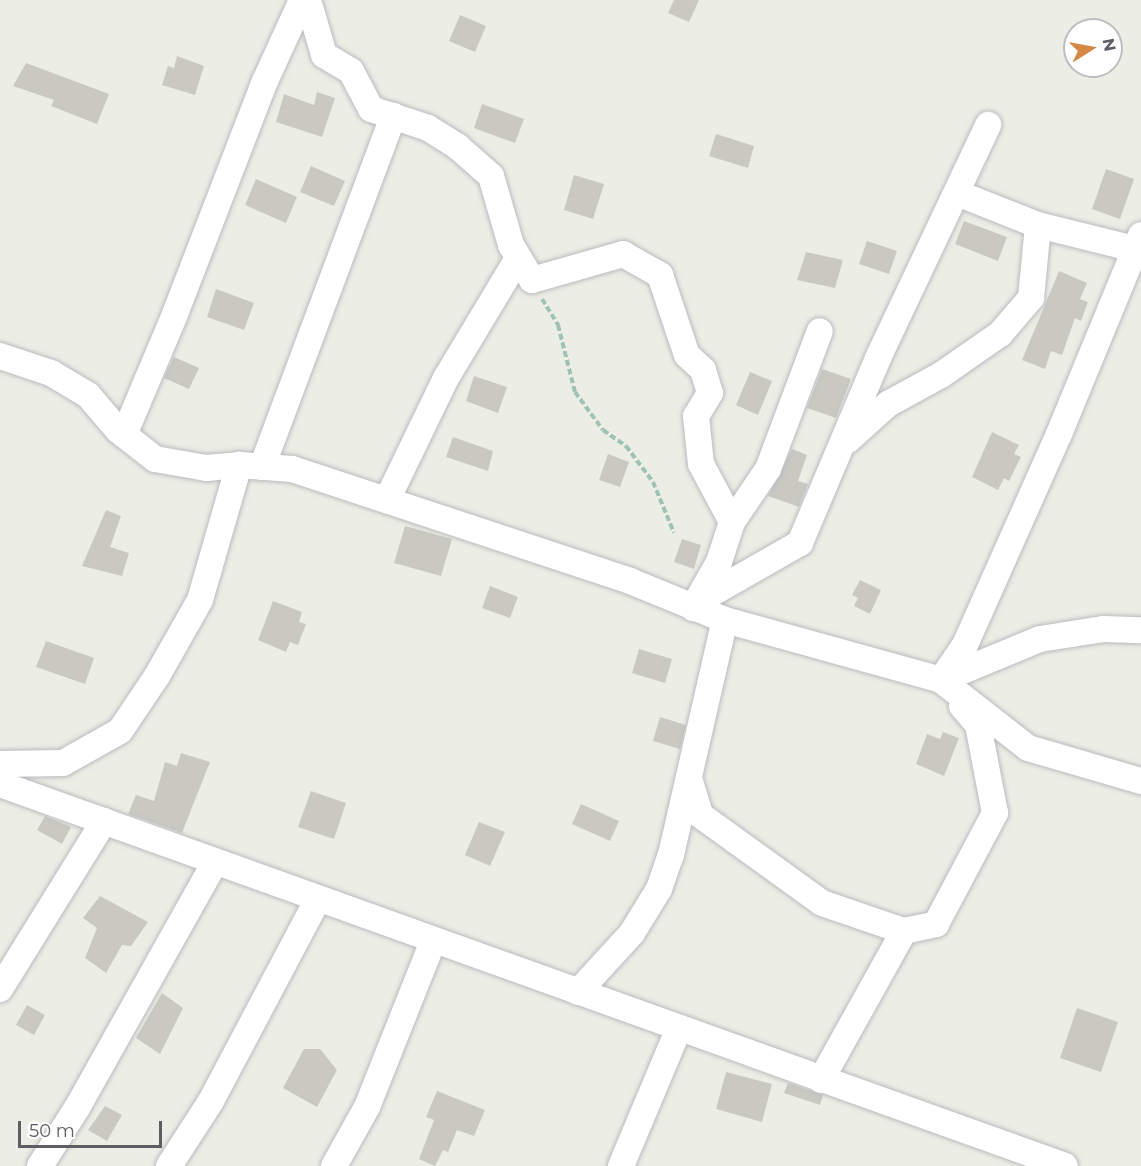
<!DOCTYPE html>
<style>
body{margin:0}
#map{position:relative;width:1141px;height:1166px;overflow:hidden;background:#eceee5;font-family:Montserrat,sans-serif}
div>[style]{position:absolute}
.building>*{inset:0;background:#c9c9c2}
.path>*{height:4px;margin-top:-2px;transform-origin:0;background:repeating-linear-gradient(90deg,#9fc2b7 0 6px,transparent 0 9px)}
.roads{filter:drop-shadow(0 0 2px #babac0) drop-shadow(0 0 2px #babac0)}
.minor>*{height:26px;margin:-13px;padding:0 13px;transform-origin:13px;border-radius:13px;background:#fff}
span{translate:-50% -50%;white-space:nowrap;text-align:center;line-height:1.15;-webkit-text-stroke:4.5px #fff;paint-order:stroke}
.north{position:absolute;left:1063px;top:18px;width:60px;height:60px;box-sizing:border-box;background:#fff;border:2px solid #bebec1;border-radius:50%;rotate:79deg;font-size:16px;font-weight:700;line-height:24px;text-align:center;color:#5d5d64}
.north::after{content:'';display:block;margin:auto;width:21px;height:27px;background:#d58944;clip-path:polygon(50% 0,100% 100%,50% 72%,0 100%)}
.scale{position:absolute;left:18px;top:1121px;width:144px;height:27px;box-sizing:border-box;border:3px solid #5d5d64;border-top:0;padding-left:8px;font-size:18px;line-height:21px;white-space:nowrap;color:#5d5d64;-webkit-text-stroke:4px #fff;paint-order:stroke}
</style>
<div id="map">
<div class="building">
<div style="clip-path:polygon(674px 0,699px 0,689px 22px,668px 13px)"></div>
<div style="clip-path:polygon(460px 15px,486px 26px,475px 52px,449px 41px)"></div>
<div style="clip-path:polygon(177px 56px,204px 66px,195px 95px,162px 85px,168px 66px,174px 68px)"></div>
<div style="clip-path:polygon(26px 63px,109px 94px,97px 124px,51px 106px,54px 100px,13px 86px)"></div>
<div style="clip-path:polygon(317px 92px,335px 98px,322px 137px,276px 122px,284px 94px,314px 105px)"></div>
<div style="clip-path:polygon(482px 104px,524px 119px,515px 143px,474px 128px)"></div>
<div style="clip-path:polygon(716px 134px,754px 146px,748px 168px,709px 156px)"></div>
<div style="clip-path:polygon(311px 166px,345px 181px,334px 206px,300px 192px)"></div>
<div style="clip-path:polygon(1106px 169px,1134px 179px,1120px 219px,1092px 209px)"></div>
<div style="clip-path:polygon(574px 175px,604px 184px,593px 219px,564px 210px)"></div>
<div style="clip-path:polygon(256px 179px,297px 197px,286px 223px,245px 205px)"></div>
<div style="clip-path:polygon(964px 221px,1007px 237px,998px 261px,955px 244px)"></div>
<div style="clip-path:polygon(867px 241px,897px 251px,889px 274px,859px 264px)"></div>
<div style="clip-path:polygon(806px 252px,843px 260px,835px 288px,797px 280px)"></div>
<div style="clip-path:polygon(1059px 271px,1087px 283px,1080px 299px,1088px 302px,1081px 321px,1075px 318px,1062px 355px,1051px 351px,1045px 369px,1022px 360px)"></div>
<div style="clip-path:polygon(216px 289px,254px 303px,244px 330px,207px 317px)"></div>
<div style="clip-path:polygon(174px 357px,199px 368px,189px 389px,164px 378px)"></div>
<div style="clip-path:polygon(822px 369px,851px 379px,836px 418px,807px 408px)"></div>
<div style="clip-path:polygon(750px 372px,772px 381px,758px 415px,736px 405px)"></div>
<div style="clip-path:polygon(474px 376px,507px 387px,498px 413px,466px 401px)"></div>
<div style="clip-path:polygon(992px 432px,1019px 445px,1014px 454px,1021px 457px,1009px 481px,1004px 478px,998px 490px,972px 477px)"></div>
<div style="clip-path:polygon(453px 437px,493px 451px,488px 471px,446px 457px)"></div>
<div style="clip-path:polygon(792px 449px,807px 455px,798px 481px,808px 484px,799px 507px,768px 496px)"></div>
<div style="clip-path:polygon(608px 454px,629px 462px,620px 487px,599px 480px)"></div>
<div style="clip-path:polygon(106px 510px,121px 516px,110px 547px,129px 553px,122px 576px,82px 566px)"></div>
<div style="clip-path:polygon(405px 526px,452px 539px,441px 576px,394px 563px)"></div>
<div style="clip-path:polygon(682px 539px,701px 545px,694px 569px,674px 562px)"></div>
<div style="clip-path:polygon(860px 580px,881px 590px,870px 614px,854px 606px,858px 598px,852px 595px)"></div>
<div style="clip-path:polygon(490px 586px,518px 597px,510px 618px,482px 608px)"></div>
<div style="clip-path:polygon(273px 601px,302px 612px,299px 622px,306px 624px,298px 645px,290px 642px,286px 652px,258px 640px)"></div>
<div style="clip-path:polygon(46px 641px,94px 658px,85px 684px,36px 667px)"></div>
<div style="clip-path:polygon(639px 649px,672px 659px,665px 683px,632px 673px)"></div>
<div style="clip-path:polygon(660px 717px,686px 725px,680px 749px,653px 741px)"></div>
<div style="clip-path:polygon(943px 732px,959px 738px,944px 776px,916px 764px,927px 734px,940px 739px)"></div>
<div style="clip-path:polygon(181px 753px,210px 762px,182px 833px,128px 814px,136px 795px,154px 801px,165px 762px,177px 766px)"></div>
<div style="clip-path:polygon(311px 791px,346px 803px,334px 839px,298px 827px)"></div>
<div style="clip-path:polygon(581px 804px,619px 821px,610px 841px,572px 824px)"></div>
<div style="clip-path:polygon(45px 816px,71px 827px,62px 844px,37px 830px)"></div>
<div style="clip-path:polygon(479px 822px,505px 832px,490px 866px,465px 855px)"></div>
<div style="clip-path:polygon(100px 896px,148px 922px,131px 946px,122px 945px,106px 973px,85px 958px,97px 928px,83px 918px)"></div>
<div style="clip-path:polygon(162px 993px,183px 1008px,160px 1054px,136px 1038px)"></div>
<div style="clip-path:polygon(27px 1005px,45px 1015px,34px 1035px,16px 1025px)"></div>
<div style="clip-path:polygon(1077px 1008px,1118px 1022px,1101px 1072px,1060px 1058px)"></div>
<div style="clip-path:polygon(304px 1049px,320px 1049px,337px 1070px,317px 1107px,283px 1088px)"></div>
<div style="clip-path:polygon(726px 1072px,772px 1084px,762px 1122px,716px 1109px)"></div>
<div style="clip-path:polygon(788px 1083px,823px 1095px,820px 1105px,784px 1093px)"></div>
<div style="clip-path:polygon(437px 1091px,485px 1110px,474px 1136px,457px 1130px,448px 1152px,443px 1150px,435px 1166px,419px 1159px,434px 1120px,426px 1117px)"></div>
<div style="clip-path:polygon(105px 1106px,122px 1115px,107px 1141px,88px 1130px)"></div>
</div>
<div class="path">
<div style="left:542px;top:299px;width:31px;rotate:58deg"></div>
<div style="left:558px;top:325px;width:69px;rotate:75.8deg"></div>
<div style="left:575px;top:392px;width:47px;rotate:53.6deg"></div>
<div style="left:603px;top:430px;width:28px;rotate:35deg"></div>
<div style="left:626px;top:446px;width:45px;rotate:53.1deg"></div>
<div style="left:653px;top:482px;width:55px;rotate:67.6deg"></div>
</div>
<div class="roads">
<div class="minor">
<div style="left:308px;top:0;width:57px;rotate:73.8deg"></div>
<div style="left:324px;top:55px;width:31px;rotate:31deg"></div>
<div style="left:351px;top:71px;width:43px;rotate:62.2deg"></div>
<div style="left:371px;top:109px;width:60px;rotate:18.4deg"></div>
<div style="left:428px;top:128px;width:36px;rotate:32deg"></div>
<div style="left:458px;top:147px;width:44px;rotate:41.3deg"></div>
<div style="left:491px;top:176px;width:72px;rotate:73.8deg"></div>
<div style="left:511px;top:245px;width:41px;rotate:59deg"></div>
<div style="left:532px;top:280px;width:95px;rotate:-15.9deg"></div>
<div style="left:623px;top:254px;width:43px;rotate:29.6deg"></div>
<div style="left:660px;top:275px;width:84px;rotate:71.4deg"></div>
<div style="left:687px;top:355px;width:22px;rotate:43deg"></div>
<div style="left:703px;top:370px;width:24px;rotate:73deg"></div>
<div style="left:710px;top:393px;width:27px;rotate:121deg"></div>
<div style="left:696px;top:416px;width:48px;rotate:84.1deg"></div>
<div style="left:701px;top:464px;width:66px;rotate:61.9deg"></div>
<div style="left:732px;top:522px;width:42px;rotate:108deg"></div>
<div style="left:719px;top:562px;width:53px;rotate:119.5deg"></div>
<div style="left:957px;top:193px;width:87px;rotate:21.6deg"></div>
<div style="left:0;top:356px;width:54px;rotate:18.4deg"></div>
<div style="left:51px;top:373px;width:43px;rotate:30.7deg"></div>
<div style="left:88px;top:395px;width:46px;rotate:49.4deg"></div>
<div style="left:118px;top:430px;width:47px;rotate:38.1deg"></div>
<div style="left:155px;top:459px;width:52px;rotate:10deg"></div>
<div style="left:206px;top:468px;width:33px;rotate:-5deg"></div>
<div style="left:239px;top:465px;width:53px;rotate:4.3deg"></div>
<div style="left:292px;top:469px;width:356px;rotate:18.3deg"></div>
<div style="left:630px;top:581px;width:103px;rotate:22.3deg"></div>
<div style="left:725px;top:620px;width:224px;rotate:15.5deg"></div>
<div style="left:941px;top:680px;width:110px;rotate:38deg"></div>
<div style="left:1028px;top:748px;width:118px;rotate:16.3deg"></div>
<div style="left:124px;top:435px;width:131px;rotate:-67.1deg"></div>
<div style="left:175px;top:314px;width:250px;rotate:-68.9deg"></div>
<div style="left:265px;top:81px;width:89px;rotate:-65.4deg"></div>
<div style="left:848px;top:440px;width:54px;rotate:-42deg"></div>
<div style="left:888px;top:404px;width:60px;rotate:-28.7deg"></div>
<div style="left:941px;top:375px;width:72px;rotate:-34.8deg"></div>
<div style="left:1000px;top:334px;width:48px;rotate:-49.3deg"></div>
<div style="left:1031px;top:298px;width:73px;rotate:-84.5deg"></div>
<div style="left:1038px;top:225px;width:100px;rotate:13.9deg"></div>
<div style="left:262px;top:467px;width:375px;rotate:-69.5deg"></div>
<div style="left:387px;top:500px;width:136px;rotate:-64.2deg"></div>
<div style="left:446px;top:378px;width:140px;rotate:-59deg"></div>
<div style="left:732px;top:522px;width:64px;rotate:-55.8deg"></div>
<div style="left:768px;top:469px;width:147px;rotate:-69.4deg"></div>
<div style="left:702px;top:599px;width:113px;rotate:-29.7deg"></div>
<div style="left:800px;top:543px;width:201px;rotate:-67.1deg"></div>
<div style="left:878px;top:358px;width:258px;rotate:-64.7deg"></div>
<div style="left:941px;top:680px;width:42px;rotate:-55.6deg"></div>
<div style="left:965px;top:645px;width:231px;rotate:-66deg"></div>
<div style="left:1059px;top:434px;width:215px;rotate:-67.6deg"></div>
<div style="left:941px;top:680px;width:107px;rotate:-22.5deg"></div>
<div style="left:1040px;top:639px;width:65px;rotate:-8.9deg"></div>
<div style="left:1104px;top:629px;width:37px;rotate:2deg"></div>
<div style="left:0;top:764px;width:63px;rotate:-0.9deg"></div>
<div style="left:63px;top:763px;width:65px;rotate:-29.3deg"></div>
<div style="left:120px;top:731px;width:66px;rotate:-56.1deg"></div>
<div style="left:157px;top:676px;width:87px;rotate:-60.5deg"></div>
<div style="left:200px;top:600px;width:141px;rotate:-73.9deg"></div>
<div style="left:689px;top:778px;width:39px;rotate:73deg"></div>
<div style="left:700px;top:815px;width:150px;rotate:35.8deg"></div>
<div style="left:822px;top:903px;width:87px;rotate:18.9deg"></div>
<div style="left:0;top:784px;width:1131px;rotate:19.73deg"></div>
<div style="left:0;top:989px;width:198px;rotate:-58.2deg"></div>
<div style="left:578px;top:992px;width:80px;rotate:-47.5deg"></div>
<div style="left:632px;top:933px;width:52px;rotate:-58.5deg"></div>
<div style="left:659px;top:889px;width:36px;rotate:-71deg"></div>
<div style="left:671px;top:855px;width:241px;rotate:-77.1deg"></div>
<div style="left:821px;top:1080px;width:171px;rotate:-60.9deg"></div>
<div style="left:904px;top:931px;width:33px;rotate:-12deg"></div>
<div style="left:936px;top:924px;width:126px;rotate:-62deg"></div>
<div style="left:995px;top:813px;width:90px;rotate:-100.9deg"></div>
<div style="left:978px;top:725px;width:25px;rotate:-130deg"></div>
<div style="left:40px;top:1166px;width:69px;rotate:-57.5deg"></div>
<div style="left:77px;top:1108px;width:282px;rotate:-60.7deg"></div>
<div style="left:169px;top:1166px;width:77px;rotate:-57.1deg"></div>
<div style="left:211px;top:1101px;width:229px;rotate:-62.1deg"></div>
<div style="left:334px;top:1166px;width:68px;rotate:-60.8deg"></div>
<div style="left:367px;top:1107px;width:179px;rotate:-68.3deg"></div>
<div style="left:621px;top:1166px;width:150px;rotate:-67.2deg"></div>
</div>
</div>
<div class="north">N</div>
<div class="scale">50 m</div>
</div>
